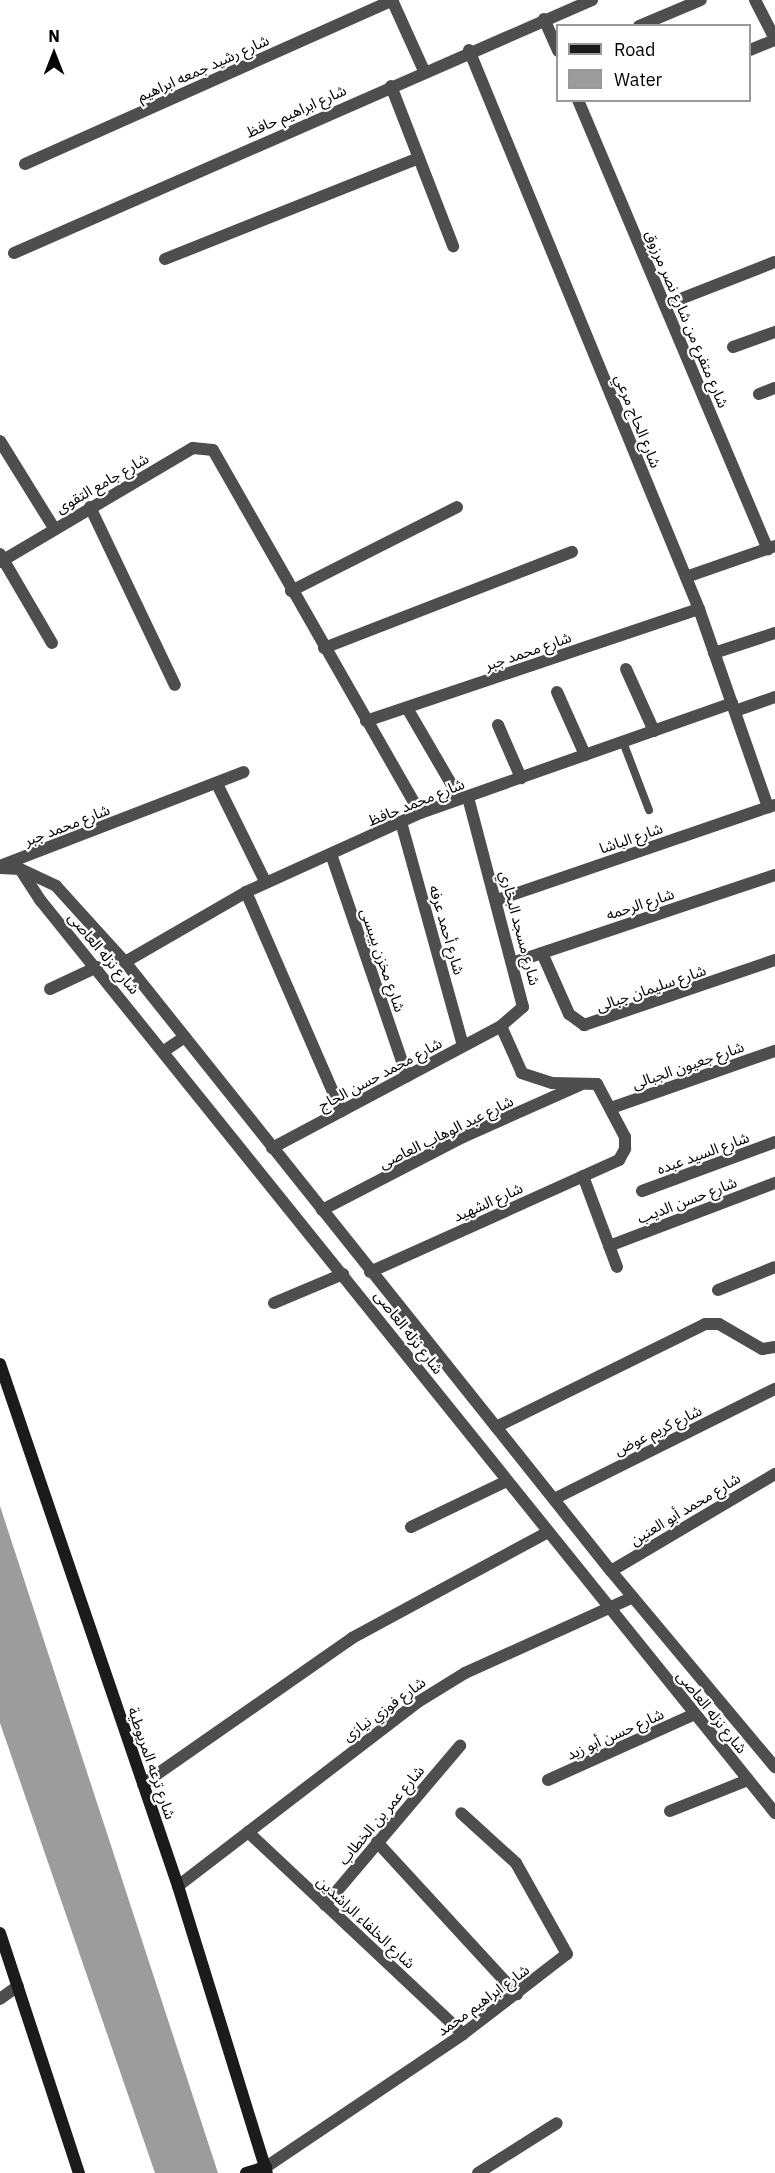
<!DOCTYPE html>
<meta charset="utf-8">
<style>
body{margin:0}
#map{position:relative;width:775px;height:2173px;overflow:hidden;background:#fff;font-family:"IBM Plex Sans","Noto Sans Arabic",sans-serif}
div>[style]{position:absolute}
.water>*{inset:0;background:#9c9c9c}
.service>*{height:8px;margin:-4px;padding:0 4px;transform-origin:4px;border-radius:4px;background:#4e4e4e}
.minor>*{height:12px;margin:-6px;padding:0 6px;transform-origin:6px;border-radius:6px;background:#4e4e4e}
.tertiary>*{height:12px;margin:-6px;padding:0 6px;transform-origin:6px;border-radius:6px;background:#4e4e4e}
.secondary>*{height:12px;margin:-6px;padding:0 6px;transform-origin:6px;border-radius:6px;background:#1b1b1b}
span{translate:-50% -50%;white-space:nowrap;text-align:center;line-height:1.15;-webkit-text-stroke:4.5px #fff;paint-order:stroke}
.street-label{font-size:15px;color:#000}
.legend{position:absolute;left:556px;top:24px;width:195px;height:78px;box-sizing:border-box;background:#fff;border:2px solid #999;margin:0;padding:8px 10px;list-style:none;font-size:18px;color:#000}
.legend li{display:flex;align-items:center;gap:12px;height:30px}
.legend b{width:30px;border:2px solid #999}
.north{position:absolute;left:24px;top:24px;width:60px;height:60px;-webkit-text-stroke:4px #fff;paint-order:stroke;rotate:0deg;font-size:16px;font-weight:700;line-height:24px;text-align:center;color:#000}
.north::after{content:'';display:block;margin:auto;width:21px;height:27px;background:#000;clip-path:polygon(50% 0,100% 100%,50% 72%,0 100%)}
</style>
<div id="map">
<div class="water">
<div style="clip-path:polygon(0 1506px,218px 2173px,155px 2173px,0 1723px)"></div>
</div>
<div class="service">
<div style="left:623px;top:742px;width:73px;rotate:69.1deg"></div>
</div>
<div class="minor">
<div style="left:392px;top:0;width:78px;rotate:65.7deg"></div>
<div style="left:755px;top:0;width:44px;rotate:62.9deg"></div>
<div style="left:544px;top:19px;width:35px;rotate:66deg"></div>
<div style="left:639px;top:26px;width:67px;rotate:-22.8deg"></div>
<div style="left:469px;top:50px;width:604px;rotate:67.64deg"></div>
<div style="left:699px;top:609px;width:210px;rotate:70.8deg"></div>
<div style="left:750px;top:50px;width:27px;rotate:-22deg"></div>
<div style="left:391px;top:86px;width:172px;rotate:68.8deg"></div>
<div style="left:578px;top:100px;width:488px;rotate:67.1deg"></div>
<div style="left:25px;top:164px;width:403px;rotate:-24deg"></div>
<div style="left:14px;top:253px;width:631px;rotate:-23.64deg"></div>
<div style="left:165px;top:259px;width:273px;rotate:-21.7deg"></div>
<div style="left:665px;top:305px;width:118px;rotate:-21.4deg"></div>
<div style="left:733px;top:347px;width:45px;rotate:-19.7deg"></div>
<div style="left:759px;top:394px;width:17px;rotate:-21deg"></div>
<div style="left:0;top:441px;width:102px;rotate:58.2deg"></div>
<div style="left:90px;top:507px;width:197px;rotate:64.5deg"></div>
<div style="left:0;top:554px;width:103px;rotate:59.7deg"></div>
<div style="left:0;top:562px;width:224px;rotate:-30.6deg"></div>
<div style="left:193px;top:448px;width:20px;rotate:6deg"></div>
<div style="left:213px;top:450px;width:418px;rotate:60.3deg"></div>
<div style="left:686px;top:577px;width:94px;rotate:-19.2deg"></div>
<div style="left:291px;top:591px;width:186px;rotate:-26.8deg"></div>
<div style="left:324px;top:648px;width:266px;rotate:-21.2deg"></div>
<div style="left:714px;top:653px;width:64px;rotate:-18.2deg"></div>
<div style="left:626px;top:669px;width:68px;rotate:65.7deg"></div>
<div style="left:557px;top:692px;width:69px;rotate:66deg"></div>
<div style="left:407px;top:708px;width:105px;rotate:59.8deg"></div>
<div style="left:735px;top:711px;width:42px;rotate:-19.3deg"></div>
<div style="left:366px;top:721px;width:351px;rotate:-18.6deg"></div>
<div style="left:498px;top:725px;width:58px;rotate:66.5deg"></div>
<div style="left:217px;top:784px;width:110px;rotate:63.7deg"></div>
<div style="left:401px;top:822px;width:232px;rotate:74.5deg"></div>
<div style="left:331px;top:854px;width:235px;rotate:71.1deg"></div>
<div style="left:0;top:866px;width:261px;rotate:-21.1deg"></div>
<div style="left:246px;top:892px;width:239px;rotate:66.5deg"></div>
<div style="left:497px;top:900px;width:293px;rotate:-18.9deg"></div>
<div style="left:542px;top:953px;width:67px;rotate:66.1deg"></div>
<div style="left:569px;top:1014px;width:19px;rotate:36deg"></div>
<div style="left:584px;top:1025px;width:202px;rotate:-18.8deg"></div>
<div style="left:125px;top:962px;width:140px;rotate:-30deg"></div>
<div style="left:246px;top:892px;width:191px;rotate:-24.4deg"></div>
<div style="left:420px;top:813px;width:331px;rotate:-19.4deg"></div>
<div style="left:515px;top:962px;width:274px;rotate:-18.5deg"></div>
<div style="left:50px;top:989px;width:52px;rotate:-25.1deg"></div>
<div style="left:611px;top:1108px;width:174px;rotate:-19.2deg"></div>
<div style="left:272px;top:1148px;width:259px;rotate:-28deg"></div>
<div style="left:501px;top:1026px;width:29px;rotate:-41deg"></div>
<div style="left:523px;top:1007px;width:217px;rotate:-104.7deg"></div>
<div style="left:583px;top:1176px;width:97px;rotate:69.5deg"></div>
<div style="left:642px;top:1191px;width:142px;rotate:-20.2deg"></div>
<div style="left:322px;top:1210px;width:159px;rotate:-27.4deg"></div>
<div style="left:463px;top:1137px;width:128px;rotate:-24deg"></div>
<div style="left:609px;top:1246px;width:178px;rotate:-20.8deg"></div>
<div style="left:370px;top:1272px;width:273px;rotate:-24.2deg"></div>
<div style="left:619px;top:1160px;width:13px;rotate:-61deg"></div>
<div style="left:625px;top:1149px;width:12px;rotate:-90deg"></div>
<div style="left:625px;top:1137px;width:60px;rotate:-117.8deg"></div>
<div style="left:597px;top:1084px;width:45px;rotate:-178.7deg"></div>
<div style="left:552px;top:1083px;width:32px;rotate:-162deg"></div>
<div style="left:522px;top:1073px;width:51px;rotate:-114.1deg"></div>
<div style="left:718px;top:1290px;width:61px;rotate:-22deg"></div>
<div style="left:274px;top:1303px;width:75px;rotate:-22.8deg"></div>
<div style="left:496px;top:1427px;width:233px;rotate:-26.2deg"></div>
<div style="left:705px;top:1324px;width:14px"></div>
<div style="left:719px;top:1324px;width:50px;rotate:30.2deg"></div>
<div style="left:762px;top:1349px;width:13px;rotate:-9deg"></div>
<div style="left:554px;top:1499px;width:247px;rotate:-26.5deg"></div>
<div style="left:411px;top:1527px;width:106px;rotate:-25.6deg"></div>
<div style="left:611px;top:1571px;width:191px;rotate:-30.6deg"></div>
<div style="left:548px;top:1780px;width:161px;rotate:-24.2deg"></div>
<div style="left:143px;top:1784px;width:255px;rotate:-34.9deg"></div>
<div style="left:352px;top:1638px;width:223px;rotate:-28.4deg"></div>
<div style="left:670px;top:1811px;width:84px;rotate:-21.7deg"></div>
<div style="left:248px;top:1832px;width:295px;rotate:43.2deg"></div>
<div style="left:377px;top:1842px;width:207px;rotate:47.4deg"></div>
<div style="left:178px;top:1886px;width:302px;rotate:-37.5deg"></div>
<div style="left:418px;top:1702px;width:55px;rotate:-31.7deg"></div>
<div style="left:465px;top:1673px;width:184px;rotate:-24.3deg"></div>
<div style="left:325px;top:1905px;width:209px;rotate:-49.7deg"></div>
<div style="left:0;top:1999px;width:22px;rotate:-36deg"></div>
<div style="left:266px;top:2167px;width:238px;rotate:-34deg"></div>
<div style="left:463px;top:2034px;width:131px;rotate:-37.6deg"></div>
<div style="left:567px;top:1954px;width:104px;rotate:-119.3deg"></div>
<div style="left:516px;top:1863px;width:74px;rotate:-137.7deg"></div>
<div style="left:478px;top:2173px;width:93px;rotate:-32.3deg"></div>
</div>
<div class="tertiary">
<div style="left:0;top:868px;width:20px;rotate:3deg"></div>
<div style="left:20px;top:869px;width:40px;rotate:25deg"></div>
<div style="left:56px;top:886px;width:103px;rotate:47.8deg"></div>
<div style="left:125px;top:962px;width:779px;rotate:51.41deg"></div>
<div style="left:611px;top:1571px;width:256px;rotate:50.1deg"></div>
<div style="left:20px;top:869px;width:38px;rotate:57deg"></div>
<div style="left:41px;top:901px;width:1171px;rotate:51.17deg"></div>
<div style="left:164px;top:1051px;width:25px;rotate:-34deg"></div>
</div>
<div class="secondary">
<div style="left:0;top:1364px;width:552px;rotate:71.17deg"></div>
<div style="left:178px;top:1886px;width:300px;rotate:72.8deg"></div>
<div style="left:0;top:1933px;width:253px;rotate:71.8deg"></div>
<div style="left:246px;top:2173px;width:21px;rotate:-17deg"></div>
</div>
<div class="street-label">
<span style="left:203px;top:68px;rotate:-24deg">شارع رشيد جمعه ابراهيم</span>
<span style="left:296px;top:111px;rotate:-24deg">شارع ابراهيم حافظ</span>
<span style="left:687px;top:319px;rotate:67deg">شارع متفرع من شارع نصر مرزوق</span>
<span style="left:638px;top:421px;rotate:68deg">شارع الحاج مرعي</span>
<span style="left:102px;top:483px;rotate:-30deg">شارع جامع التقوى</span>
<span style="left:528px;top:651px;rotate:-19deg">شارع محمد جبر</span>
<span style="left:416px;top:802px;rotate:-22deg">شارع محمد حافظ</span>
<span style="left:67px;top:825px;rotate:-21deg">شارع محمد جبر</span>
<span style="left:631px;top:838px;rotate:-19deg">شارع الباشا</span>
<span style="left:640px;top:904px;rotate:-18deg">شارع الرحمه</span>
<span style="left:520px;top:928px;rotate:75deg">شارع مسجد البخاري</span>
<span style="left:447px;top:930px;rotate:74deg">شارع أحمد عرفه</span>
<span style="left:104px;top:953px;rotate:50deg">شارع نزله العاصى</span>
<span style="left:383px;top:960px;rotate:71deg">شارع مخزن بيبسى</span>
<span style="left:651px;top:988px;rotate:-19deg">شارع سليمان جبالى</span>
<span style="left:688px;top:1065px;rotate:-19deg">شارع جعيون الجبالى</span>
<span style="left:380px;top:1074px;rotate:-28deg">شارع محمد حسن الحاج</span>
<span style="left:446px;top:1132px;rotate:-26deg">شارع عبد الوهاب العاصى</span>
<span style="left:703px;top:1153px;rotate:-20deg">شارع السيد عبده</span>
<span style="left:687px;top:1200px;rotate:-21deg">شارع حسن الديب</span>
<span style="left:488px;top:1202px;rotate:-24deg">شارع الشهيد</span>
<span style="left:409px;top:1332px;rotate:52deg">شارع نزله العاصى</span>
<span style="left:658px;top:1430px;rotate:-26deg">شارع كريم عوض</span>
<span style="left:685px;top:1509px;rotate:-31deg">شارع محمد أبو العنين</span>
<span style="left:384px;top:1709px;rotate:-36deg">شارع فوزي نيازى</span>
<span style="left:712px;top:1712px;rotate:51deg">شارع نزله العاصى</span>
<span style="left:615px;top:1734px;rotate:-24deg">شارع حسن أبو زيد</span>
<span style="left:152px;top:1763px;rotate:71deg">شارع ترعه المريوطية</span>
<span style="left:381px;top:1815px;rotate:-50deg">شارع عمر بن الخطاب</span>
<span style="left:366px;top:1922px;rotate:43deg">شارع الخلفاء الراشدين</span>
<span style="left:483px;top:2000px;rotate:-36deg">شارع ابراهيم محمد</span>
</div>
<ul class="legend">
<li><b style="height:8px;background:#1b1b1b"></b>Road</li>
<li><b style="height:16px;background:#9c9c9c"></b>Water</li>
</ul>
<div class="north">N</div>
</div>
